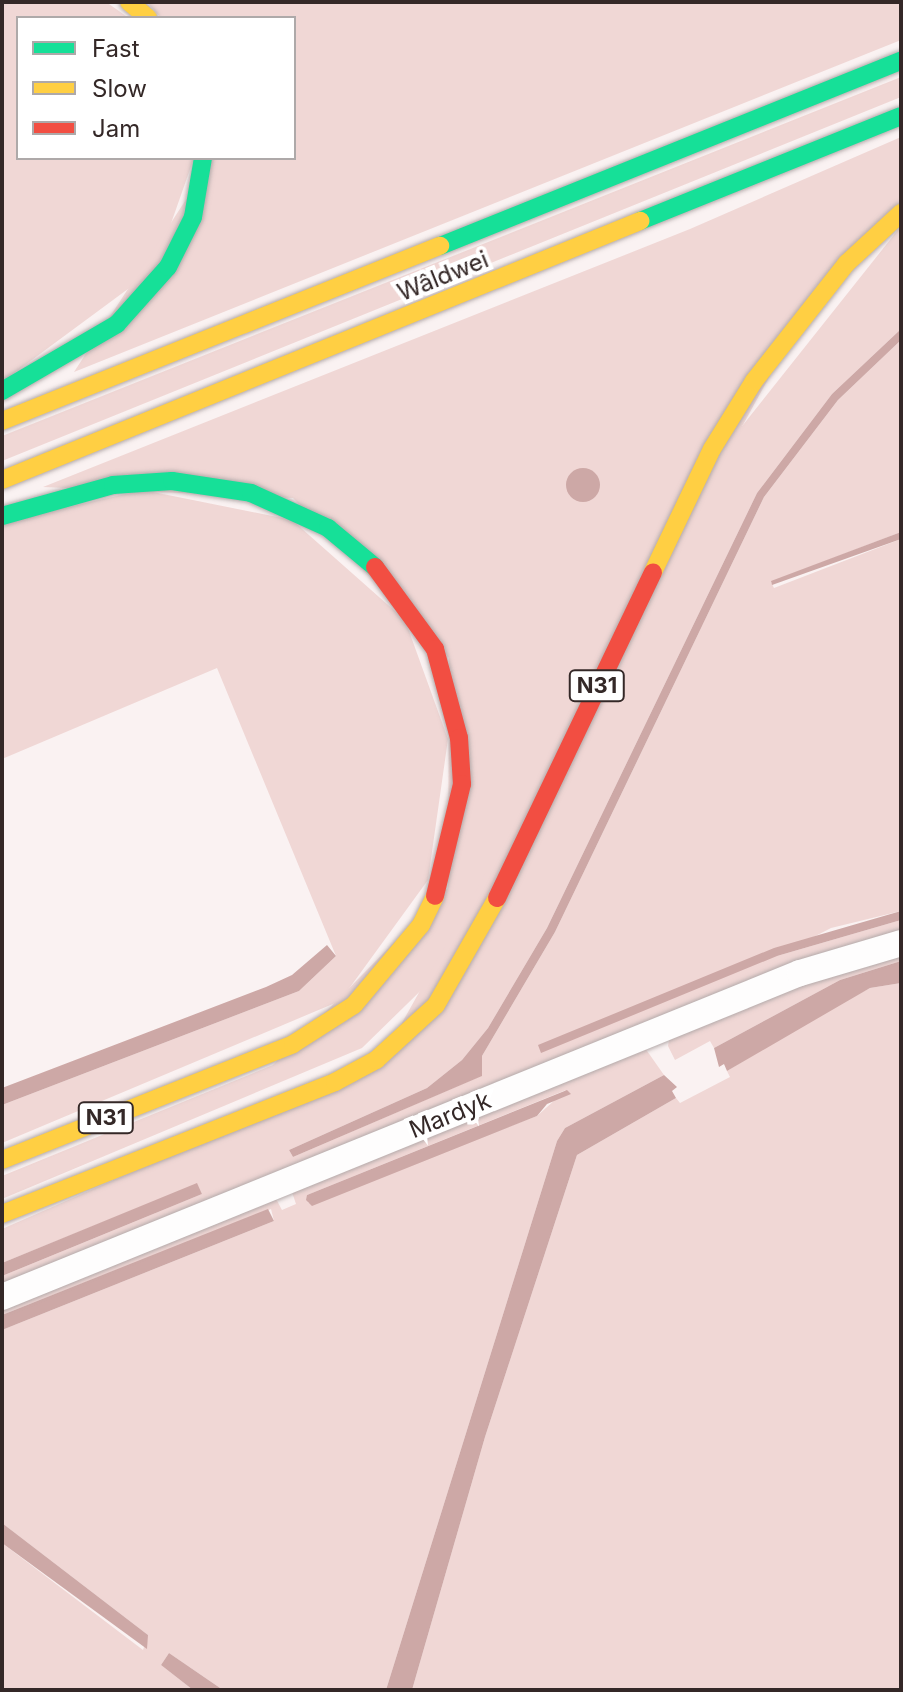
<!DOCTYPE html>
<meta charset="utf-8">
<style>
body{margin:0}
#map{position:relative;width:903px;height:1692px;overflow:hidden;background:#faf2f2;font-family:Inter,sans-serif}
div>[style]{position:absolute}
.green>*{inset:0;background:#f0d7d5}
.water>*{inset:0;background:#cda8a6}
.round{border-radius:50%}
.roads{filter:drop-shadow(0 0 2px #b4aaaa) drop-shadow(0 0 2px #b4aaaa)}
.street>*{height:26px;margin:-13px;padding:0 13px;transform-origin:13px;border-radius:13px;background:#fefdfd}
.fast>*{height:18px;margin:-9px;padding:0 9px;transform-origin:9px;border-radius:9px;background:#16e098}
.slow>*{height:18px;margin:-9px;padding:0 9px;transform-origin:9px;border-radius:9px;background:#ffcf43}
.jam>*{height:18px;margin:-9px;padding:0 9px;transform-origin:9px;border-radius:9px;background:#f24e42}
span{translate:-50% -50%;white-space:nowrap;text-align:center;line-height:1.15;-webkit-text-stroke:8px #fff;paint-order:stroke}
.shield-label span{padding:2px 6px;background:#fff;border:2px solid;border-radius:6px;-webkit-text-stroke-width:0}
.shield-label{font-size:22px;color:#342827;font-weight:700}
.street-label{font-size:24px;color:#342827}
.frame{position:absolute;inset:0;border:4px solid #342827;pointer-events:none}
.legend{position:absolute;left:16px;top:16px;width:280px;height:144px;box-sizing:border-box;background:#fff;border:2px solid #aea9a9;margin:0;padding:10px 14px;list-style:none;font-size:24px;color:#342827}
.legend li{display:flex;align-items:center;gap:16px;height:40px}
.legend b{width:40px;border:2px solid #aea9a9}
</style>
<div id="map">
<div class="green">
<div style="clip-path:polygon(2px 2px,106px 2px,129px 18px,18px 18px,18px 158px,194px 158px,155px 269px,2px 382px)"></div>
<div style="clip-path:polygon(147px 2px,901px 2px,901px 40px,74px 372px,213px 158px,294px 158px,294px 18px,161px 18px)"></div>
<div style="clip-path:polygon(901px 77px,901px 97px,2px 461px,2px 436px)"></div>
<div style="clip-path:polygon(901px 137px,901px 202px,819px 286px,448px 964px,362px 1048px,2px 1199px,2px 1176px,273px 1065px,448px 888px,449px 658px,293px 498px,43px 487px,690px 229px)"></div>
<div style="clip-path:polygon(901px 226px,901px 329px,832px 394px,757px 493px,547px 928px,488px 1028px,462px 1060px,427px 1088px,289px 1150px,293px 1157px,481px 1076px,482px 1056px,555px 932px,764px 497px,838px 400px,901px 340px,901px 532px,771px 582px,774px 588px,901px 539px,901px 911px,831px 928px,777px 956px,901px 920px,901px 936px,2px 1289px,2px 1276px,202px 1194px,197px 1184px,2px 1263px,2px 1229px,379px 1064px,720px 454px)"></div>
<div style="clip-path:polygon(143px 490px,292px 520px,405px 620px,448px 739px,428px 880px,340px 1001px,2px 1143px,2px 1105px,299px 991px,336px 956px,217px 668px,2px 759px,2px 522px)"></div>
<div style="clip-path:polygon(901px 949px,901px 961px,840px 980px,714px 1048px,710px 1041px,675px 1060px,668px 1046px,670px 1033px)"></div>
<div style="clip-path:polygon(901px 983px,901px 1690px,412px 1690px,485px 1437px,577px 1155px,676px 1098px,680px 1103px,730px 1077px,727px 1071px,822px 1013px,870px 988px)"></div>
<div style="clip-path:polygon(evenodd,645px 1048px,664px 1075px,565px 1128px,557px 1141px,386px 1690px,223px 1690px,169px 1653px,161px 1665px,193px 1690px,2px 1690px,2px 1543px,143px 1650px,148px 1635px,2px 1523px,2px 1330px,274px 1221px,271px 1209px,2px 1315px,2px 1301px,275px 1197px,282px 1210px,296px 1204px,291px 1189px,645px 1048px,566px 1090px,537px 1116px,308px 1203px,307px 1195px,566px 1090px)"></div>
</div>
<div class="water">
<div style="clip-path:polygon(901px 329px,901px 340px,838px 400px,764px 497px,555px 932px,482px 1056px,482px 1076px,293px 1157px,289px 1150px,427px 1088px,462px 1060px,488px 1028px,547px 928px,757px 493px,832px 394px)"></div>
<div class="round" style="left:566px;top:468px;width:34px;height:34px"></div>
<div style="clip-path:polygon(901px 532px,901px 539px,772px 585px,771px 581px)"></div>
<div style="clip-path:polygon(901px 911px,901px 920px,777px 956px,541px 1053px,538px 1045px,774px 948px)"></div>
<div style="clip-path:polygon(327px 945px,336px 956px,299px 991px,2px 1105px,2px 1088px,266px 987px,292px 975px)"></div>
<div style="clip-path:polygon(901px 961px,901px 983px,870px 988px,727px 1071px,724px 1064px,719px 1067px,714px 1048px,840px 980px)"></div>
<div style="clip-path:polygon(664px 1075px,677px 1087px,672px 1091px,676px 1098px,577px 1155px,485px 1437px,412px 1690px,386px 1690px,557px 1141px,565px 1128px)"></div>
<div style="clip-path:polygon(567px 1090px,571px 1094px,547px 1104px,537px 1116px,312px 1206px,306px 1200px,307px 1195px)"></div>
<div style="clip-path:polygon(197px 1183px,202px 1194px,2px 1276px,2px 1263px)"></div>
<div style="clip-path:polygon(268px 1209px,274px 1221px,2px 1330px,2px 1315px)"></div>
<div style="clip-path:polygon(2px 1523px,148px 1635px,147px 1649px,2px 1543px)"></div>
<div style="clip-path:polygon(169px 1653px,223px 1690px,193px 1690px,161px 1665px)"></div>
</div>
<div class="roads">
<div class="street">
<div style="left:2px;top:1297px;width:861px;rotate:-22.1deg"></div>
<div style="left:800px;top:973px;width:105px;rotate:-16.5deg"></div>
</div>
<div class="fast">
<div style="left:640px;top:221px;width:281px;rotate:-21.9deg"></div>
<div style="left:440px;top:246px;width:497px;rotate:-21.9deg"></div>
<div style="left:2px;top:391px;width:133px;rotate:-30.2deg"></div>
<div style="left:117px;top:324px;width:76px;rotate:-48.2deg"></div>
<div style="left:168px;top:267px;width:56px;rotate:-63.4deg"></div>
<div style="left:193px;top:217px;width:60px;rotate:-80.4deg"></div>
<div style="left:2px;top:516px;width:115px;rotate:-15.6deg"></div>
<div style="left:113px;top:485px;width:59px;rotate:-3.9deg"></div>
<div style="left:172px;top:481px;width:80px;rotate:8.6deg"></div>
<div style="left:251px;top:493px;width:85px;rotate:24.4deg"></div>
<div style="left:328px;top:528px;width:61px;rotate:39.7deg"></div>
</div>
<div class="slow">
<div style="left:129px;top:2px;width:25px;rotate:40deg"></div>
<div style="left:2px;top:421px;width:472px;rotate:-21.8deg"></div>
<div style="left:2px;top:480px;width:689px;rotate:-22.09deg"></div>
<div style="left:653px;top:572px;width:136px;rotate:-64.4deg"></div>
<div style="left:712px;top:449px;width:80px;rotate:-58.3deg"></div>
<div style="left:754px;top:381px;width:150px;rotate:-51.8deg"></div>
<div style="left:847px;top:263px;width:74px;rotate:-42.8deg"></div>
<div style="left:2px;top:1160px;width:313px;rotate:-21.7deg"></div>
<div style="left:293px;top:1044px;width:72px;rotate:-32.6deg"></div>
<div style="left:354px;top:1005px;width:104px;rotate:-50.1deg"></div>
<div style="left:421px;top:925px;width:32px;rotate:-64deg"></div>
<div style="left:2px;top:1214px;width:358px;rotate:-21.6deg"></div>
<div style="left:335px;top:1082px;width:47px;rotate:-28.2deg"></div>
<div style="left:376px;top:1060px;width:81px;rotate:-42.5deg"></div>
<div style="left:436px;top:1005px;width:123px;rotate:-60.3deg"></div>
</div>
<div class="jam">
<div style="left:375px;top:567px;width:102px;rotate:53.8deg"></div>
<div style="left:435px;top:649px;width:92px;rotate:74.9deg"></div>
<div style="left:459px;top:738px;width:46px;rotate:86.3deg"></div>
<div style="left:462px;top:784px;width:115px;rotate:103.6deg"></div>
<div style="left:497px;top:898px;width:361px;rotate:-64.4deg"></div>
</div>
</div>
<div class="shield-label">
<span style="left:597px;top:686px">N31</span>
<span style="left:106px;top:1118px">N31</span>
</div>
<div class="street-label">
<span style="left:443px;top:276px;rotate:-22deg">Wâldwei</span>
<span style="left:450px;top:1115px;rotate:-22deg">Mardyk</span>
</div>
<div class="frame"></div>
<ul class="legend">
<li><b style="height:10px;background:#16e098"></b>Fast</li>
<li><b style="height:10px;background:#ffcf43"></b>Slow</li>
<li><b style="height:10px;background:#f24e42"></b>Jam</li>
</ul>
</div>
